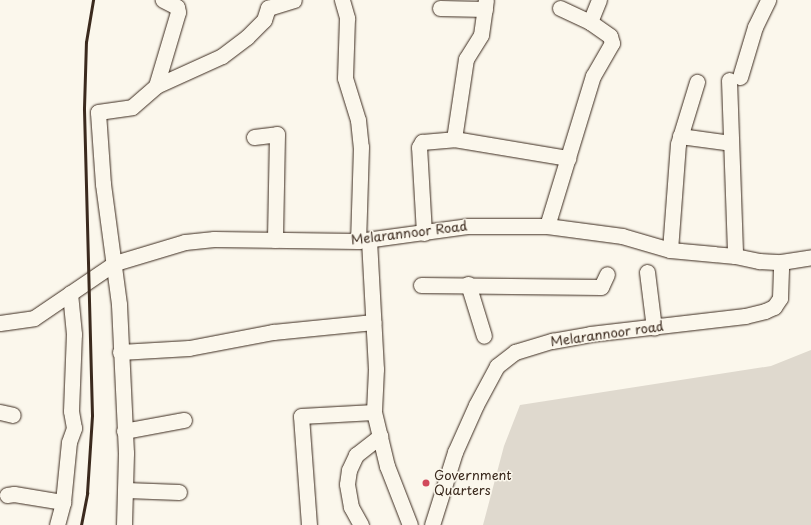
<!DOCTYPE html>
<style>
body{margin:0}
#map{position:relative;width:811px;height:525px;overflow:hidden;background:#fbf7ec;font-family:"Playpen Sans",sans-serif}
div>[style]{position:absolute}
.green>*{inset:0;background:#dfd9ce}
.roads{filter:drop-shadow(0 0 1px #3b2a1e) drop-shadow(0 0 1px #3b2a1e)}
.minor>*{height:15px;margin:-7.5px;padding:0 7.5px;transform-origin:7.5px;border-radius:7.5px;background:#fbf7ec}
.rail>*{height:3px;margin:-1.5px;padding:0 1.5px;transform-origin:1.5px;border-radius:1.5px;background:#3b2a1e}
.dots>*{width:11px;height:11px;translate:-50% -50%;box-sizing:border-box;border:2px solid #fbf7ec;border-radius:50%}
span{translate:-50% -50%;white-space:nowrap;text-align:center;line-height:1.15;-webkit-text-stroke:3px #fbf7ec;paint-order:stroke}
.street-label{font-size:13px;color:#3b2a1e}
.poi-label{font-size:13px;color:#3b2a1e}
.left{translate:0 -50%;text-align:left}
</style>
<div id="map">
<div class="green">
<div style="clip-path:polygon(811px 350px,811px 525px,483px 525px,504px 446px,520px 405px,771px 366px)"></div>
</div>
<div class="roads">
<div class="minor">
<div style="left:342px;top:0;width:19px;rotate:74deg"></div>
<div style="left:347px;top:18px;width:60px;rotate:91.9deg"></div>
<div style="left:345px;top:78px;width:44px;rotate:72.8deg"></div>
<div style="left:358px;top:120px;width:27px;rotate:84deg"></div>
<div style="left:361px;top:147px;width:94px;rotate:91.8deg"></div>
<div style="left:440px;top:8px;width:45px;rotate:1.3deg"></div>
<div style="left:560px;top:8px;width:33px;rotate:25deg"></div>
<div style="left:590px;top:22px;width:24px;rotate:-68deg"></div>
<div style="left:740px;top:77px;width:52px;rotate:-73.3deg"></div>
<div style="left:755px;top:27px;width:30px;rotate:-64deg"></div>
<div style="left:729px;top:80px;width:176px;rotate:88deg"></div>
<div style="left:156px;top:86px;width:77px;rotate:-73.4deg"></div>
<div style="left:178px;top:12px;width:5px;rotate:-101deg"></div>
<div style="left:177px;top:7px;width:16px;rotate:-153deg"></div>
<div style="left:680px;top:136px;width:51px;rotate:7.8deg"></div>
<div style="left:254px;top:137px;width:23px;rotate:-7deg"></div>
<div style="left:277px;top:134px;width:106px;rotate:91.1deg"></div>
<div style="left:454px;top:139px;width:116px;rotate:9.5deg"></div>
<div style="left:547px;top:226px;width:157px;rotate:-73deg"></div>
<div style="left:593px;top:76px;width:38px;rotate:-60deg"></div>
<div style="left:612px;top:43px;width:7px;rotate:-106deg"></div>
<div style="left:610px;top:36px;width:24px;rotate:-145deg"></div>
<div style="left:424px;top:233px;width:86px;rotate:-93.3deg"></div>
<div style="left:419px;top:147px;width:6px;rotate:-59deg"></div>
<div style="left:422px;top:142px;width:32px;rotate:-5deg"></div>
<div style="left:454px;top:139px;width:81px;rotate:-81.5deg"></div>
<div style="left:466px;top:59px;width:28px;rotate:-58deg"></div>
<div style="left:481px;top:35px;width:35px;rotate:-82deg"></div>
<div style="left:369px;top:240px;width:129px;rotate:86.9deg"></div>
<div style="left:376px;top:369px;width:43px;rotate:92.7deg"></div>
<div style="left:374px;top:412px;width:56px;rotate:76.5deg"></div>
<div style="left:387px;top:466px;width:63px;rotate:68.7deg"></div>
<div style="left:670px;top:250px;width:106px;rotate:-85.7deg"></div>
<div style="left:678px;top:144px;width:65px;rotate:-73deg"></div>
<div style="left:647px;top:272px;width:56px;rotate:82.9deg"></div>
<div style="left:468px;top:284px;width:54px;rotate:72.9deg"></div>
<div style="left:421px;top:285px;width:180px;rotate:0.6deg"></div>
<div style="left:601px;top:287px;width:14px;rotate:-65deg"></div>
<div style="left:0;top:323px;width:34px;rotate:-8deg"></div>
<div style="left:34px;top:318px;width:98px;rotate:-34.2deg"></div>
<div style="left:115px;top:263px;width:73px;rotate:-16.7deg"></div>
<div style="left:185px;top:242px;width:29px;rotate:-6deg"></div>
<div style="left:214px;top:239px;width:144px;rotate:0.8deg"></div>
<div style="left:358px;top:241px;width:110px;rotate:-7.8deg"></div>
<div style="left:467px;top:226px;width:80px"></div>
<div style="left:547px;top:226px;width:76px;rotate:7.6deg"></div>
<div style="left:622px;top:236px;width:50px;rotate:16.3deg"></div>
<div style="left:670px;top:250px;width:65px;rotate:5.3deg"></div>
<div style="left:735px;top:256px;width:25px;rotate:12deg"></div>
<div style="left:759px;top:261px;width:22px;rotate:3deg"></div>
<div style="left:781px;top:262px;width:30px;rotate:-9deg"></div>
<div style="left:120px;top:352px;width:69px;rotate:-3.3deg"></div>
<div style="left:189px;top:348px;width:86px;rotate:-10.8deg"></div>
<div style="left:273px;top:332px;width:101px;rotate:-5.7deg"></div>
<div style="left:0;top:412px;width:13px;rotate:13deg"></div>
<div style="left:124px;top:431px;width:61px;rotate:-10.4deg"></div>
<div style="left:126px;top:490px;width:53px;rotate:2.2deg"></div>
<div style="left:7px;top:495px;width:7px;rotate:-8deg"></div>
<div style="left:14px;top:494px;width:50px;rotate:9.3deg"></div>
<div style="left:57px;top:525px;width:24px;rotate:-75deg"></div>
<div style="left:63px;top:502px;width:60px;rotate:-84.3deg"></div>
<div style="left:69px;top:442px;width:15px;rotate:-70deg"></div>
<div style="left:74px;top:428px;width:17px;rotate:-100deg"></div>
<div style="left:71px;top:411px;width:77px;rotate:-87.8deg"></div>
<div style="left:74px;top:334px;width:41px;rotate:-95.6deg"></div>
<div style="left:124px;top:525px;width:72px;rotate:-88.4deg"></div>
<div style="left:126px;top:453px;width:149px;rotate:-92.7deg"></div>
<div style="left:119px;top:304px;width:121px;rotate:-97.6deg"></div>
<div style="left:103px;top:184px;width:72px;rotate:-94deg"></div>
<div style="left:98px;top:112px;width:34px;rotate:-8deg"></div>
<div style="left:132px;top:107px;width:32px;rotate:-41deg"></div>
<div style="left:156px;top:86px;width:72px;rotate:-24.4deg"></div>
<div style="left:222px;top:56px;width:31px;rotate:-37deg"></div>
<div style="left:247px;top:37px;width:24px;rotate:-45deg"></div>
<div style="left:264px;top:20px;width:13px;rotate:-72deg"></div>
<div style="left:268px;top:8px;width:27px;rotate:-17deg"></div>
<div style="left:309px;top:525px;width:109px;rotate:-94.2deg"></div>
<div style="left:301px;top:416px;width:73px;rotate:-3.1deg"></div>
<div style="left:361px;top:525px;width:21px;rotate:-119deg"></div>
<div style="left:351px;top:507px;width:23px;rotate:-100deg"></div>
<div style="left:347px;top:484px;width:14px;rotate:-82deg"></div>
<div style="left:349px;top:470px;width:17px;rotate:-65deg"></div>
<div style="left:356px;top:455px;width:31px;rotate:-38deg"></div>
<div style="left:432px;top:525px;width:77px;rotate:-72.5deg"></div>
<div style="left:455px;top:452px;width:51px;rotate:-65.9deg"></div>
<div style="left:476px;top:405px;width:44px;rotate:-61.7deg"></div>
<div style="left:497px;top:366px;width:23px;rotate:-38deg"></div>
<div style="left:515px;top:352px;width:39px;rotate:-17deg"></div>
<div style="left:552px;top:341px;width:39px;rotate:-10deg"></div>
<div style="left:590px;top:334px;width:156px;rotate:-6.6deg"></div>
<div style="left:745px;top:316px;width:21px;rotate:-14deg"></div>
<div style="left:765px;top:311px;width:10px;rotate:-24deg"></div>
<div style="left:774px;top:307px;width:11px;rotate:-56deg"></div>
<div style="left:780px;top:298px;width:36px;rotate:-88deg"></div>
</div>
</div>
<div class="rail">
<div style="left:81px;top:525px;width:33px;rotate:-79deg"></div>
<div style="left:87px;top:493px;width:78px;rotate:-86.3deg"></div>
<div style="left:92px;top:415px;width:307px;rotate:-91.5deg"></div>
<div style="left:84px;top:108px;width:66px;rotate:-88.3deg"></div>
<div style="left:86px;top:42px;width:43px;rotate:-80.5deg"></div>
</div>
<div class="dots">
<div style="left:426px;top:483px;background:#d1495b"></div>
</div>
<div class="street-label">
<span style="left:409px;top:233px;rotate:-7deg">Melarannoor Road</span>
<span style="left:607px;top:334px;rotate:-8deg">Melarannoor road</span>
</div>
<div class="poi-label">
<span class="left" style="left:434px;top:483px">Government<br>Quarters</span>
</div>
</div>
